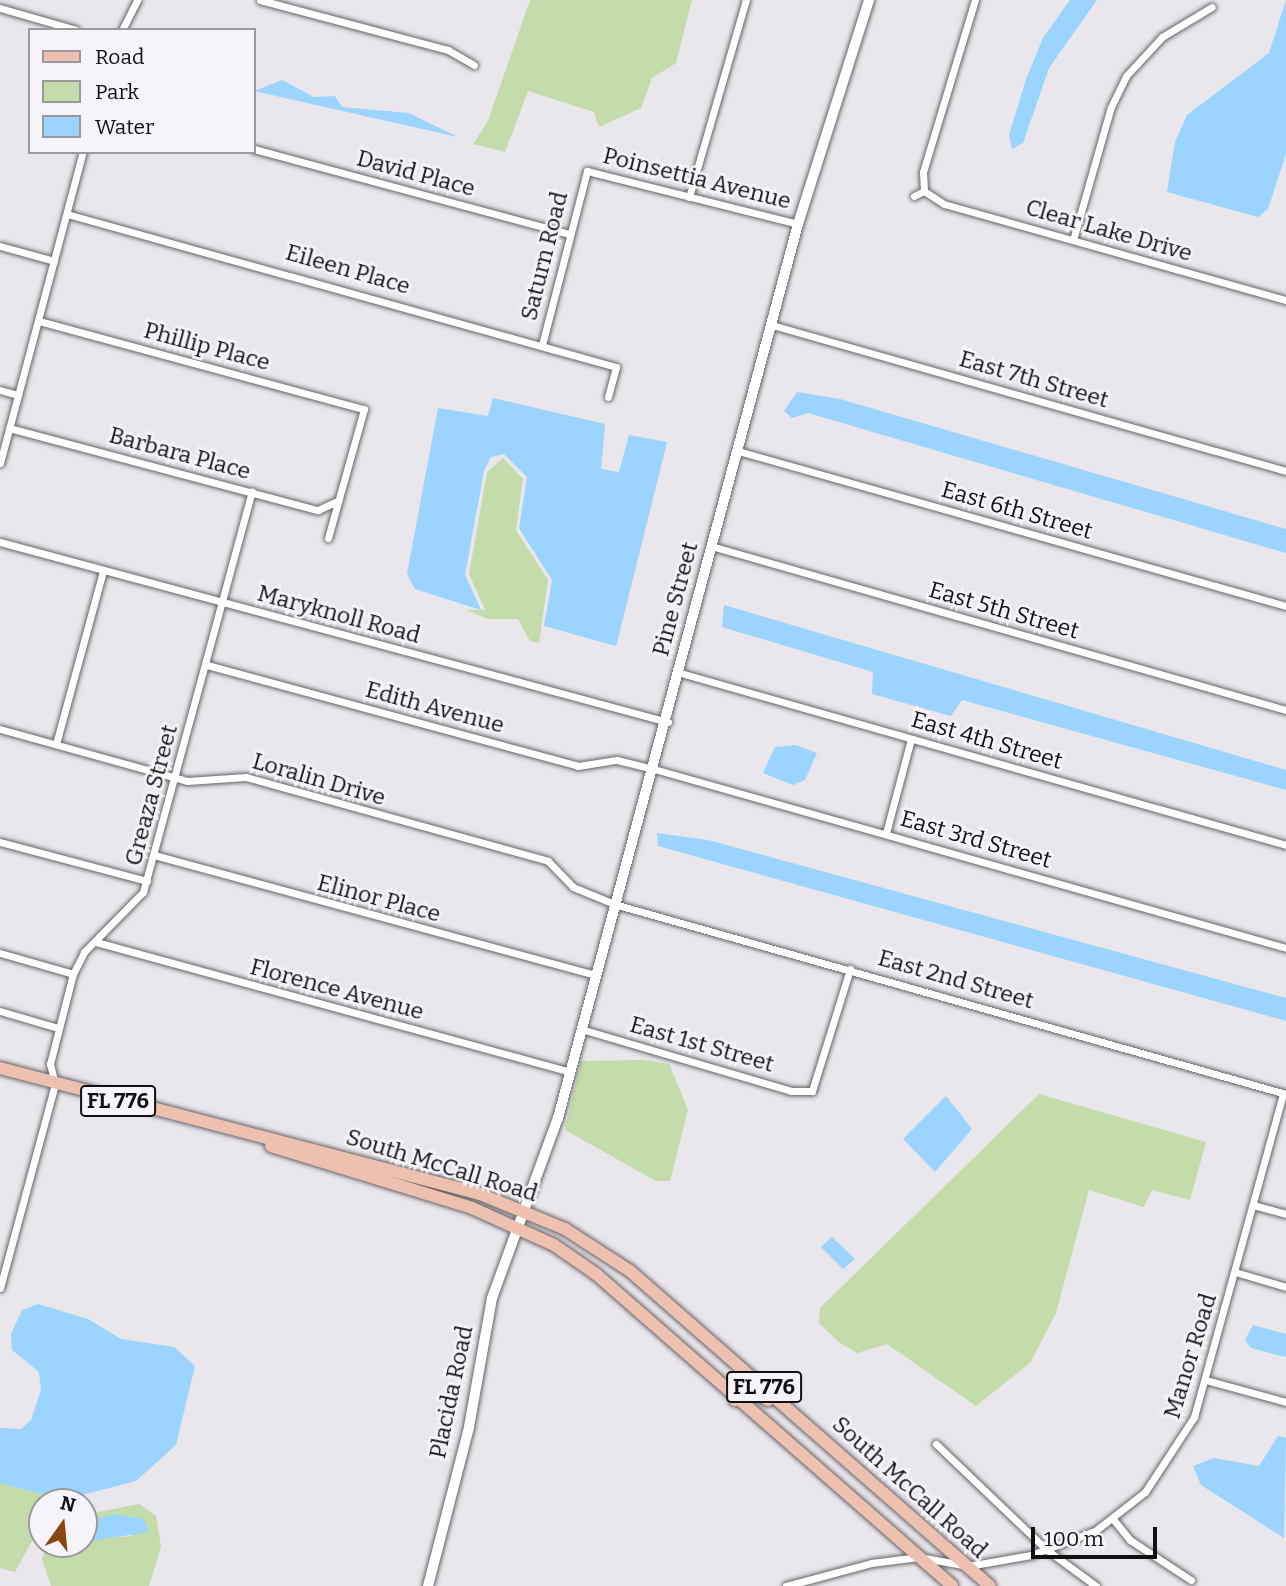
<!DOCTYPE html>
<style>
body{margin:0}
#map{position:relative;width:1286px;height:1586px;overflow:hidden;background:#e9e6ec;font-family:Bitter,serif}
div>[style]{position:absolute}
.green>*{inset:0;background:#c3dca9}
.water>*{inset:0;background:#9ad4ff}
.roads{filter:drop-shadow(0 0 2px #666468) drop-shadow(0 0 2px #666468)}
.street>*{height:7px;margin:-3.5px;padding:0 3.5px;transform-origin:3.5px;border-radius:3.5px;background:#fff}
.secondary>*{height:10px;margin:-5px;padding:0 5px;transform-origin:5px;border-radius:5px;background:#fff}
.primary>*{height:12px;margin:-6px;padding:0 6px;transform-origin:6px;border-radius:6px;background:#edc0b0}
span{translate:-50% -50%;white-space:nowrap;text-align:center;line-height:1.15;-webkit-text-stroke:5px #f6f4f9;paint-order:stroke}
.shield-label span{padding:2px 5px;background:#f6f4f9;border:2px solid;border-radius:5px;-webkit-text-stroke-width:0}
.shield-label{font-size:21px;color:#111012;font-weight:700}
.street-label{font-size:23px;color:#111012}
.legend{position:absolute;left:28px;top:28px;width:228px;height:126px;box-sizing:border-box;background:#f6f4f9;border:2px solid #9a999d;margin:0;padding:9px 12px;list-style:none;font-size:21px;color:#111012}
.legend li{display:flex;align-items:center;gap:14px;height:35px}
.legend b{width:35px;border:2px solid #9a999d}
.north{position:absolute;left:28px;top:1488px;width:70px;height:70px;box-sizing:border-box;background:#f6f4f9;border:2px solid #9a999d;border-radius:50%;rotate:15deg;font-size:19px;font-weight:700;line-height:28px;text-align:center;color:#111012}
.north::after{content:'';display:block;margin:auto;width:24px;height:32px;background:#884712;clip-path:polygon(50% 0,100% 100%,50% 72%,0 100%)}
.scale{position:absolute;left:1031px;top:1527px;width:126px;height:32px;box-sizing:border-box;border:4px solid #111012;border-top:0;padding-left:9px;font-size:21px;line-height:24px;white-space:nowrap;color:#111012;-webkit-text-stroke:5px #f6f4f9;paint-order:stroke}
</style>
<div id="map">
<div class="green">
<div style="clip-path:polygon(530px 0,692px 0,676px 63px,652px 78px,641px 108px,599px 127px,594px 112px,528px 91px,505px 152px,473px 144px,488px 121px)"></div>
<div style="clip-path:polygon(503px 458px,523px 479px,516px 530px,548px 580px,539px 643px,530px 641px,518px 619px,488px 619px,466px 610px,485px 610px,469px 574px,487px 472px)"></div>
<div style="clip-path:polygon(644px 1060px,669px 1064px,688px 1110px,670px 1181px,656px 1181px,565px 1130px,581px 1061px)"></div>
<div style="clip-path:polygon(1039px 1094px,1206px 1142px,1190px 1200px,1152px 1190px,1144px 1207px,1089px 1190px,1056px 1313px,1030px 1363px,976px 1406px,887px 1344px,857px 1353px,840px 1343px,819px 1323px,820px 1308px)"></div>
<div style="clip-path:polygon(0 1483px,63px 1500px,42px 1502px,42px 1523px,15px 1572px,0 1568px)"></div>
<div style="clip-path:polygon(139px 1504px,156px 1516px,161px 1547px,149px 1586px,51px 1586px,42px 1559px,47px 1544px,131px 1536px,143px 1519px,114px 1514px,84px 1524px,84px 1515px)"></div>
</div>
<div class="water">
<div style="clip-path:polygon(1070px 0,1097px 0,1049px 68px,1023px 143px,1012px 149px,1009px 135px,1026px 79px,1043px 38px)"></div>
<div style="clip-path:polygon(1286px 0,1286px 154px,1268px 209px,1258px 217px,1167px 192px,1175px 142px,1187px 115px,1269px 53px)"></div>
<div style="clip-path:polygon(282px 80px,314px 97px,335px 96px,342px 107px,409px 113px,458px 137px,254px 91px)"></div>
<div style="clip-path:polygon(797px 392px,840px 399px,1286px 529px,1286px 553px,808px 413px,792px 418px,784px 411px)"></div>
<div style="clip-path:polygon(493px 398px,605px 424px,601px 469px,619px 472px,629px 435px,667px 442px,616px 646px,544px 626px,552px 580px,519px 528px,527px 477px,504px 454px,491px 457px,484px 471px,465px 575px,481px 610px,415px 589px,407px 574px,438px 408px,488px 416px)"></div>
<div style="clip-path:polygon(724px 605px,1286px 770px,1286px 790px,962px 700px,951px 716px,872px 694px,873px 672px,722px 627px)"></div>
<div style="clip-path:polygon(795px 745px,817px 753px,805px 780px,793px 785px,763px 773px,775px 747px)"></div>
<div style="clip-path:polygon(657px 833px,708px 840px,1286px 998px,1286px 1021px,658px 846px)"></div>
<div style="clip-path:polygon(946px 1096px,972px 1129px,935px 1172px,903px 1139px)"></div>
<div style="clip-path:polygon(832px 1237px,855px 1259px,843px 1269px,821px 1247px)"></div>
<div style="clip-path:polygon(38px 1304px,88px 1319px,121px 1339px,174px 1347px,195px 1366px,176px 1445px,136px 1481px,63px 1500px,0 1483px,0 1428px,21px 1429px,31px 1420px,41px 1390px,39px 1372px,12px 1350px,11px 1334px,22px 1310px)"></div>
<div style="clip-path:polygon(1253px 1325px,1286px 1334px,1286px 1357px,1251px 1348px,1245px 1340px)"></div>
<div style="clip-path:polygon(1278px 1436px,1286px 1438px,1284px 1538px,1201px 1485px,1193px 1466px,1214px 1458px,1259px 1466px)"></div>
<div style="clip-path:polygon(115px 1514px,143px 1519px,149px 1532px,85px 1542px,85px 1522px)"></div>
</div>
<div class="roads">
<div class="street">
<div style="left:260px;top:0;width:195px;rotate:14.9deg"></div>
<div style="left:448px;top:50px;width:30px;rotate:30deg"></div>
<div style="left:0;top:8px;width:79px;rotate:16.1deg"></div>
<div style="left:122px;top:30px;width:34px;rotate:-63deg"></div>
<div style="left:254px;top:149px;width:326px;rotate:15.1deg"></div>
<div style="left:924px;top:191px;width:24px;rotate:33deg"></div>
<div style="left:944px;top:204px;width:355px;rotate:15.7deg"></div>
<div style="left:924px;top:191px;width:19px;rotate:-93deg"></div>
<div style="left:923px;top:172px;width:180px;rotate:-73.2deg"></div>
<div style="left:914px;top:196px;width:11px;rotate:-27deg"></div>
<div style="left:689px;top:197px;width:205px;rotate:-73.9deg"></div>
<div style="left:67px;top:214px;width:570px;rotate:15.57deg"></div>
<div style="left:616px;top:367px;width:31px;rotate:105deg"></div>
<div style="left:1073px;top:240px;width:138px;rotate:-74.1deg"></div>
<div style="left:1111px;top:107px;width:34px;rotate:-64deg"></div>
<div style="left:1126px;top:76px;width:53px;rotate:-47.3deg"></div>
<div style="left:1162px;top:37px;width:58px;rotate:-31deg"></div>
<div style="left:0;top:246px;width:56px;rotate:15.5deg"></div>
<div style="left:39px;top:321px;width:337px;rotate:15.2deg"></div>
<div style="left:364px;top:409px;width:134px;rotate:105.6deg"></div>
<div style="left:772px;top:325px;width:534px;rotate:15.86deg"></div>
<div style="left:542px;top:345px;width:180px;rotate:-75.5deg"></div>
<div style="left:587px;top:171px;width:218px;rotate:14.1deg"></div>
<div style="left:0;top:390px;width:19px;rotate:16deg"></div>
<div style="left:9px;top:428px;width:320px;rotate:14.9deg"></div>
<div style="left:318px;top:510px;width:19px;rotate:-25deg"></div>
<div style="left:738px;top:451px;width:569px;rotate:15.79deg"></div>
<div style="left:0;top:463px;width:322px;rotate:-75.1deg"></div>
<div style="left:0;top:542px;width:692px;rotate:15.08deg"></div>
<div style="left:711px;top:546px;width:598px;rotate:15.92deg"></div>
<div style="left:207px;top:665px;width:385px;rotate:15.2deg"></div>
<div style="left:578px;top:766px;width:39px;rotate:-9deg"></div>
<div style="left:617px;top:760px;width:38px;rotate:14deg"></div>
<div style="left:654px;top:769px;width:657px;rotate:15.81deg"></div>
<div style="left:677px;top:672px;width:633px;rotate:15.86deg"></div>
<div style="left:0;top:729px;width:194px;rotate:15.5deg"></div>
<div style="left:187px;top:781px;width:59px;rotate:-3.9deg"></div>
<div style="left:246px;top:777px;width:313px;rotate:15.5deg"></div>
<div style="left:548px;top:861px;width:36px;rotate:46deg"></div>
<div style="left:573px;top:887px;width:44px;rotate:22.5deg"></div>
<div style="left:614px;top:904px;width:698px;rotate:15.79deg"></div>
<div style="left:56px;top:744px;width:179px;rotate:-74.8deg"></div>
<div style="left:886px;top:833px;width:97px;rotate:-75.1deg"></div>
<div style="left:0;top:842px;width:152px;rotate:14.9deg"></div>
<div style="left:154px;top:855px;width:457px;rotate:15.2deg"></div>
<div style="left:96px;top:942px;width:490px;rotate:15.3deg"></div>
<div style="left:0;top:953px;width:76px;rotate:16deg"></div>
<div style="left:0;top:1011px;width:60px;rotate:16.3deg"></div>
<div style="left:581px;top:1029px;width:219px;rotate:16.4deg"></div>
<div style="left:791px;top:1091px;width:21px"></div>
<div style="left:812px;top:1091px;width:128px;rotate:-72.7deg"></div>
<div style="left:1253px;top:1205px;width:34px;rotate:15deg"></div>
<div style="left:1235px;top:1272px;width:53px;rotate:16.4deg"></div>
<div style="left:0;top:1288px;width:211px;rotate:-74.9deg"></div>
<div style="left:55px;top:1084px;width:21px;rotate:-104deg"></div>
<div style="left:50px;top:1064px;width:93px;rotate:-75.7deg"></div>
<div style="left:73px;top:974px;width:25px;rotate:-63deg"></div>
<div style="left:84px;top:952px;width:84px;rotate:-45.5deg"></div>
<div style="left:143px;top:892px;width:415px;rotate:-74.8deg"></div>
<div style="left:1206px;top:1380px;width:83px;rotate:15.4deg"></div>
<div style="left:936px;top:1444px;width:153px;rotate:43.7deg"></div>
<div style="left:1047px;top:1550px;width:61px;rotate:36.3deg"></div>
<div style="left:1113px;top:1519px;width:27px;rotate:51deg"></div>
<div style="left:1130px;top:1540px;width:73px;rotate:33.3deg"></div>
<div style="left:786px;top:1586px;width:88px;rotate:-15.1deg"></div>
<div style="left:871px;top:1563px;width:48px;rotate:-7.1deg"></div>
<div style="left:919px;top:1557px;width:50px;rotate:10.4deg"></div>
<div style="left:968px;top:1566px;width:64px;rotate:-9.9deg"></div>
<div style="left:1031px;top:1555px;width:68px;rotate:-20.6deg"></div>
<div style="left:1095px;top:1531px;width:63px;rotate:-38deg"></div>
<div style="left:1145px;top:1492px;width:90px;rotate:-56.8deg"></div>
<div style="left:1194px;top:1417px;width:335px;rotate:-74.6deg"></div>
</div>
<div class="secondary">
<div style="left:428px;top:1586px;width:164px;rotate:-75.5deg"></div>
<div style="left:469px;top:1427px;width:131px;rotate:-79.9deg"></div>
<div style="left:492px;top:1298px;width:192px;rotate:-69.9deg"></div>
<div style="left:558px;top:1118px;width:926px;rotate:-74.97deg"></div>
<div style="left:798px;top:224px;width:235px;rotate:-72.4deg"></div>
</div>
<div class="primary">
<div style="left:0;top:1068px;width:496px;rotate:14.7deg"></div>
<div style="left:480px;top:1194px;width:92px;rotate:22.4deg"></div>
<div style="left:565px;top:1229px;width:77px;rotate:32.9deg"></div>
<div style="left:630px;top:1271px;width:478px;rotate:41.2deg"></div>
<div style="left:271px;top:1146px;width:210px;rotate:17.1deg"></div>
<div style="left:472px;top:1208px;width:90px;rotate:24.3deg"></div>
<div style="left:554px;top:1245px;width:51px;rotate:34.6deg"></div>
<div style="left:596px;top:1274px;width:473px;rotate:41.2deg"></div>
<div style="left:735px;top:1400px;width:18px;rotate:-38deg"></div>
<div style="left:749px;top:1389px;width:22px;rotate:30deg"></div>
</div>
</div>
<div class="shield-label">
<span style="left:118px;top:1101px">FL 776</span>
<span style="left:764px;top:1387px">FL 776</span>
</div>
<div class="street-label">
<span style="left:416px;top:173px;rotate:15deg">David Place</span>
<span style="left:697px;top:178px;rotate:14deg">Poinsettia Avenue</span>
<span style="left:1109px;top:230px;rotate:16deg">Clear Lake Drive</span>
<span style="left:544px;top:256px;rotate:-76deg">Saturn Road</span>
<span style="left:348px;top:269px;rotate:16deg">Eileen Place</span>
<span style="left:207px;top:346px;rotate:15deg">Phillip Place</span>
<span style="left:1034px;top:379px;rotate:16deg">East 7th Street</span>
<span style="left:180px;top:453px;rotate:15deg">Barbara Place</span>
<span style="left:1017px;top:510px;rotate:16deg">East 6th Street</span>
<span style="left:675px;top:599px;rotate:-75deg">Pine Street</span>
<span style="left:1004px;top:610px;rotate:16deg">East 5th Street</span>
<span style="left:339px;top:614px;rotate:15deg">Maryknoll Road</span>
<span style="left:435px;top:707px;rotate:15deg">Edith Avenue</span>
<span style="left:987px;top:740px;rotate:16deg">East 4th Street</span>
<span style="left:319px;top:779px;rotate:16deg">Loralin Drive</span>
<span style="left:151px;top:795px;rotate:-75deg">Greaza Street</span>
<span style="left:976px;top:839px;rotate:16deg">East 3rd Street</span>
<span style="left:379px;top:898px;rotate:15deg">Elinor Place</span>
<span style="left:956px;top:979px;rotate:16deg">East 2nd Street</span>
<span style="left:337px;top:989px;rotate:15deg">Florence Avenue</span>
<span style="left:702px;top:1044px;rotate:16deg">East 1st Street</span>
<span style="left:442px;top:1165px;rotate:17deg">South McCall Road</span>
<span style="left:1190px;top:1356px;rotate:-73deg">Manor Road</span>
<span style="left:451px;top:1392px;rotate:-78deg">Placida Road</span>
<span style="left:910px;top:1487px;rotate:42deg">South McCall Road</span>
</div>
<ul class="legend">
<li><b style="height:9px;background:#edc0b0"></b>Road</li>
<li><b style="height:19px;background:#c3dca9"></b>Park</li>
<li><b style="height:19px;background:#9ad4ff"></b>Water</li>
</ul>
<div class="north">N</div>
<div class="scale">100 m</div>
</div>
